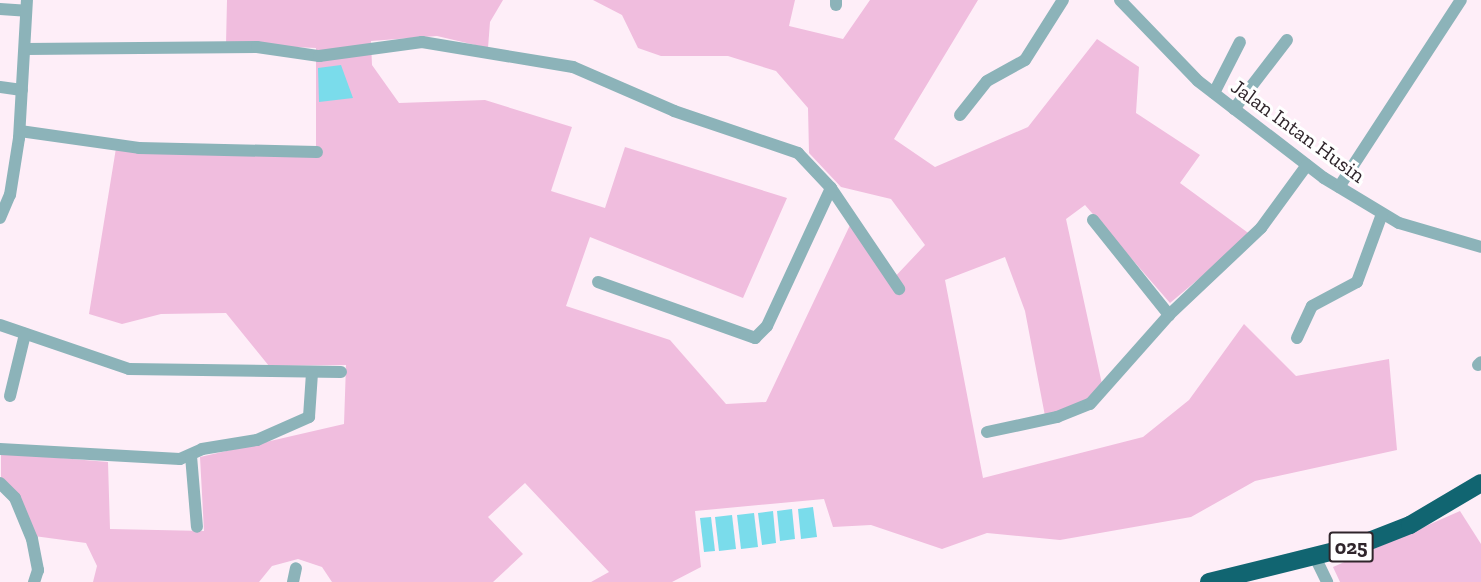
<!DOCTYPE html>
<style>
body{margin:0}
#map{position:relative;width:1481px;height:582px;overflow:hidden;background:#feeef8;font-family:"Zilla Slab",serif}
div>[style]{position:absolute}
.green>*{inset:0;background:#f0bdde}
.water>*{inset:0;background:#7adceb}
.street>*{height:12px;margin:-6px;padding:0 6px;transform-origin:6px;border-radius:6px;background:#8cb3b9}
.highway>*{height:18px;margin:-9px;padding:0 9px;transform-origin:9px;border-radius:9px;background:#116571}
span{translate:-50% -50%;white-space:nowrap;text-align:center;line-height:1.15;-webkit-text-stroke:6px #fff;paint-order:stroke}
.shield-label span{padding:2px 4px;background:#fff;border:2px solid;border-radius:4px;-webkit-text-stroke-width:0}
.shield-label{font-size:20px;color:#2f252b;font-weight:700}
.street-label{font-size:21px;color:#2f252b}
</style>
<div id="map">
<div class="green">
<div style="clip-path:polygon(227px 0,503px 0,490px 22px,488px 48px,437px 36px,371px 41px,372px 65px,399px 103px,485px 100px,572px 127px,551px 191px,605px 208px,625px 147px,787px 198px,743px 298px,590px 237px,566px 306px,670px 340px,726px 404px,766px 402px,851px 223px,890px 282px,925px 245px,891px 199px,841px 187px,809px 153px,808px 108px,776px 71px,728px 56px,661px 56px,638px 48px,622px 15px,593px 0,795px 0,789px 26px,843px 39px,870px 0,978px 0,894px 139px,935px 167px,1028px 127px,1097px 39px,1139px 67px,1136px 113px,1200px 155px,1180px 183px,1251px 235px,1170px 303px,1085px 205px,1066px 219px,1102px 384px,1085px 402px,1045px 416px,1025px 311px,1005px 257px,945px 280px,983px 478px,1143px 437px,1189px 400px,1244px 324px,1296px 376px,1389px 359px,1397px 450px,1255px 481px,1191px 517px,1060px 540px,987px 533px,942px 549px,871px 525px,833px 527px,824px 499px,695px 511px,701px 567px,672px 582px,591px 582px,609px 572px,525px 483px,488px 517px,523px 554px,493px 582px,332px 582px,322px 567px,298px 559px,272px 566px,259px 582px,93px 582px,97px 566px,86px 543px,34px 536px,1px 479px,1px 453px,108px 462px,110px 529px,204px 531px,200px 457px,344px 424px,346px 365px,269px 366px,226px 313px,161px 314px,122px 324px,89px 314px,117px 142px,316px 151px,316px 48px,226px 44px)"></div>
<div style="clip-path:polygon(1460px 511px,1481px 544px,1481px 582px,1340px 582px,1333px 567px)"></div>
</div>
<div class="water">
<div style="clip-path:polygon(341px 65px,353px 98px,319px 102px,318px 68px)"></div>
<div style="clip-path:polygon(813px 507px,817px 537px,801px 539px,798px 509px)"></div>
<div style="clip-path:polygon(792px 509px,795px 539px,780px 541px,777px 511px)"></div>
<div style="clip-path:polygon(773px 511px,776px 543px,762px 545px,758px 513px)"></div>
<div style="clip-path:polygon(754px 513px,758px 547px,741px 549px,737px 515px)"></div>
<div style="clip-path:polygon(732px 515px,736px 549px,719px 551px,715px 517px)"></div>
<div style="clip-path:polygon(711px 517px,715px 551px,704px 552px,700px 518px)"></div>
</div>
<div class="street">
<div style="left:1120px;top:0;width:112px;rotate:46.1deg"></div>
<div style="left:1198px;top:81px;width:159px;rotate:37.6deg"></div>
<div style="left:1324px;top:178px;width:87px;rotate:31deg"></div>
<div style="left:1399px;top:223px;width:85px;rotate:16.3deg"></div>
<div style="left:836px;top:5px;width:5px;rotate:-90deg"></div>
<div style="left:0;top:9px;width:26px;rotate:4deg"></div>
<div style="left:25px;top:49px;width:232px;rotate:-0.5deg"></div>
<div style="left:257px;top:47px;width:63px;rotate:8.3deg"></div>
<div style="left:319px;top:56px;width:104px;rotate:-7.7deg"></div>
<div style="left:422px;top:42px;width:153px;rotate:9.4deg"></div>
<div style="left:573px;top:67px;width:110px;rotate:23.5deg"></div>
<div style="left:674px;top:111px;width:131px;rotate:18.7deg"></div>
<div style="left:798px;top:153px;width:48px;rotate:46.7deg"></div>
<div style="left:831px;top:188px;width:122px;rotate:56deg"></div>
<div style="left:0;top:87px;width:22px;rotate:8deg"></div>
<div style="left:1214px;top:93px;width:57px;rotate:-63deg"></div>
<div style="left:1234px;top:109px;width:87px;rotate:-52.5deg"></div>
<div style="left:960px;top:115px;width:43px;rotate:-51.5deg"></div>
<div style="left:987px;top:81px;width:43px;rotate:-28.9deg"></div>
<div style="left:1025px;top:60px;width:71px;rotate:-57.7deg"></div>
<div style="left:20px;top:131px;width:120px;rotate:8.1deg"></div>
<div style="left:139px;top:148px;width:178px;rotate:1.3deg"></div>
<div style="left:1339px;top:187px;width:223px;rotate:-56.9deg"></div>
<div style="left:0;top:218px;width:25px;rotate:-67deg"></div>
<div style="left:10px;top:195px;width:58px;rotate:-81deg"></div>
<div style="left:19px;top:138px;width:138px;rotate:-86.7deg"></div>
<div style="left:1093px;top:220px;width:122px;rotate:51.3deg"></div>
<div style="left:598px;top:282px;width:167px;rotate:19.6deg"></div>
<div style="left:755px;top:338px;width:17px;rotate:-45deg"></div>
<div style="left:767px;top:326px;width:152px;rotate:-65.1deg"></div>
<div style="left:0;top:325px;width:136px;rotate:18.8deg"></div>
<div style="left:129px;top:369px;width:212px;rotate:0.8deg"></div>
<div style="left:1297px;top:338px;width:35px;rotate:-65deg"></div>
<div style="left:1312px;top:306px;width:51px;rotate:-28.1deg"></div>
<div style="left:1357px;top:282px;width:72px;rotate:-69.8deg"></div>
<div style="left:1478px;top:365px;width:4px;rotate:-45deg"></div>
<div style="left:10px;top:396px;width:64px;rotate:-76.4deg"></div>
<div style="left:987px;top:432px;width:72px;rotate:-12.1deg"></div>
<div style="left:1057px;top:417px;width:35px;rotate:-22deg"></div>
<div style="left:1090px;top:404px;width:119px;rotate:-48.4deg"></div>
<div style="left:1169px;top:315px;width:127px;rotate:-43.4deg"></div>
<div style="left:1261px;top:228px;width:78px;rotate:-53.9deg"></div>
<div style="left:0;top:449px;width:180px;rotate:3.2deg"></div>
<div style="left:180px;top:459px;width:24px;rotate:-24deg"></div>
<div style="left:202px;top:449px;width:56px;rotate:-9.3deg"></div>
<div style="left:257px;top:440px;width:57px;rotate:-23.9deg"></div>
<div style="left:309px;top:417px;width:44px;rotate:-86.1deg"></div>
<div style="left:191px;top:456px;width:71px;rotate:85.2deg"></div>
<div style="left:0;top:483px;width:21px;rotate:45deg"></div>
<div style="left:15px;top:498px;width:44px;rotate:67.5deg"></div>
<div style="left:32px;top:539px;width:32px;rotate:79deg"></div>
<div style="left:38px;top:570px;width:13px;rotate:108deg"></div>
<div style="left:1314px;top:555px;width:30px;rotate:64deg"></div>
<div style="left:293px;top:582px;width:14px;rotate:-78deg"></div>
</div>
<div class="highway">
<div style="left:1209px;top:582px;width:154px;rotate:-13.9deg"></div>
<div style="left:1359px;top:545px;width:55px;rotate:-21.4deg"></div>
<div style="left:1410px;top:525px;width:82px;rotate:-30.6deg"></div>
</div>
<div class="shield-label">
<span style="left:1351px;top:547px">025</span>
</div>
<div class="street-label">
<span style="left:1298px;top:131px;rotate:36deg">Jalan Intan Husin</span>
</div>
</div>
